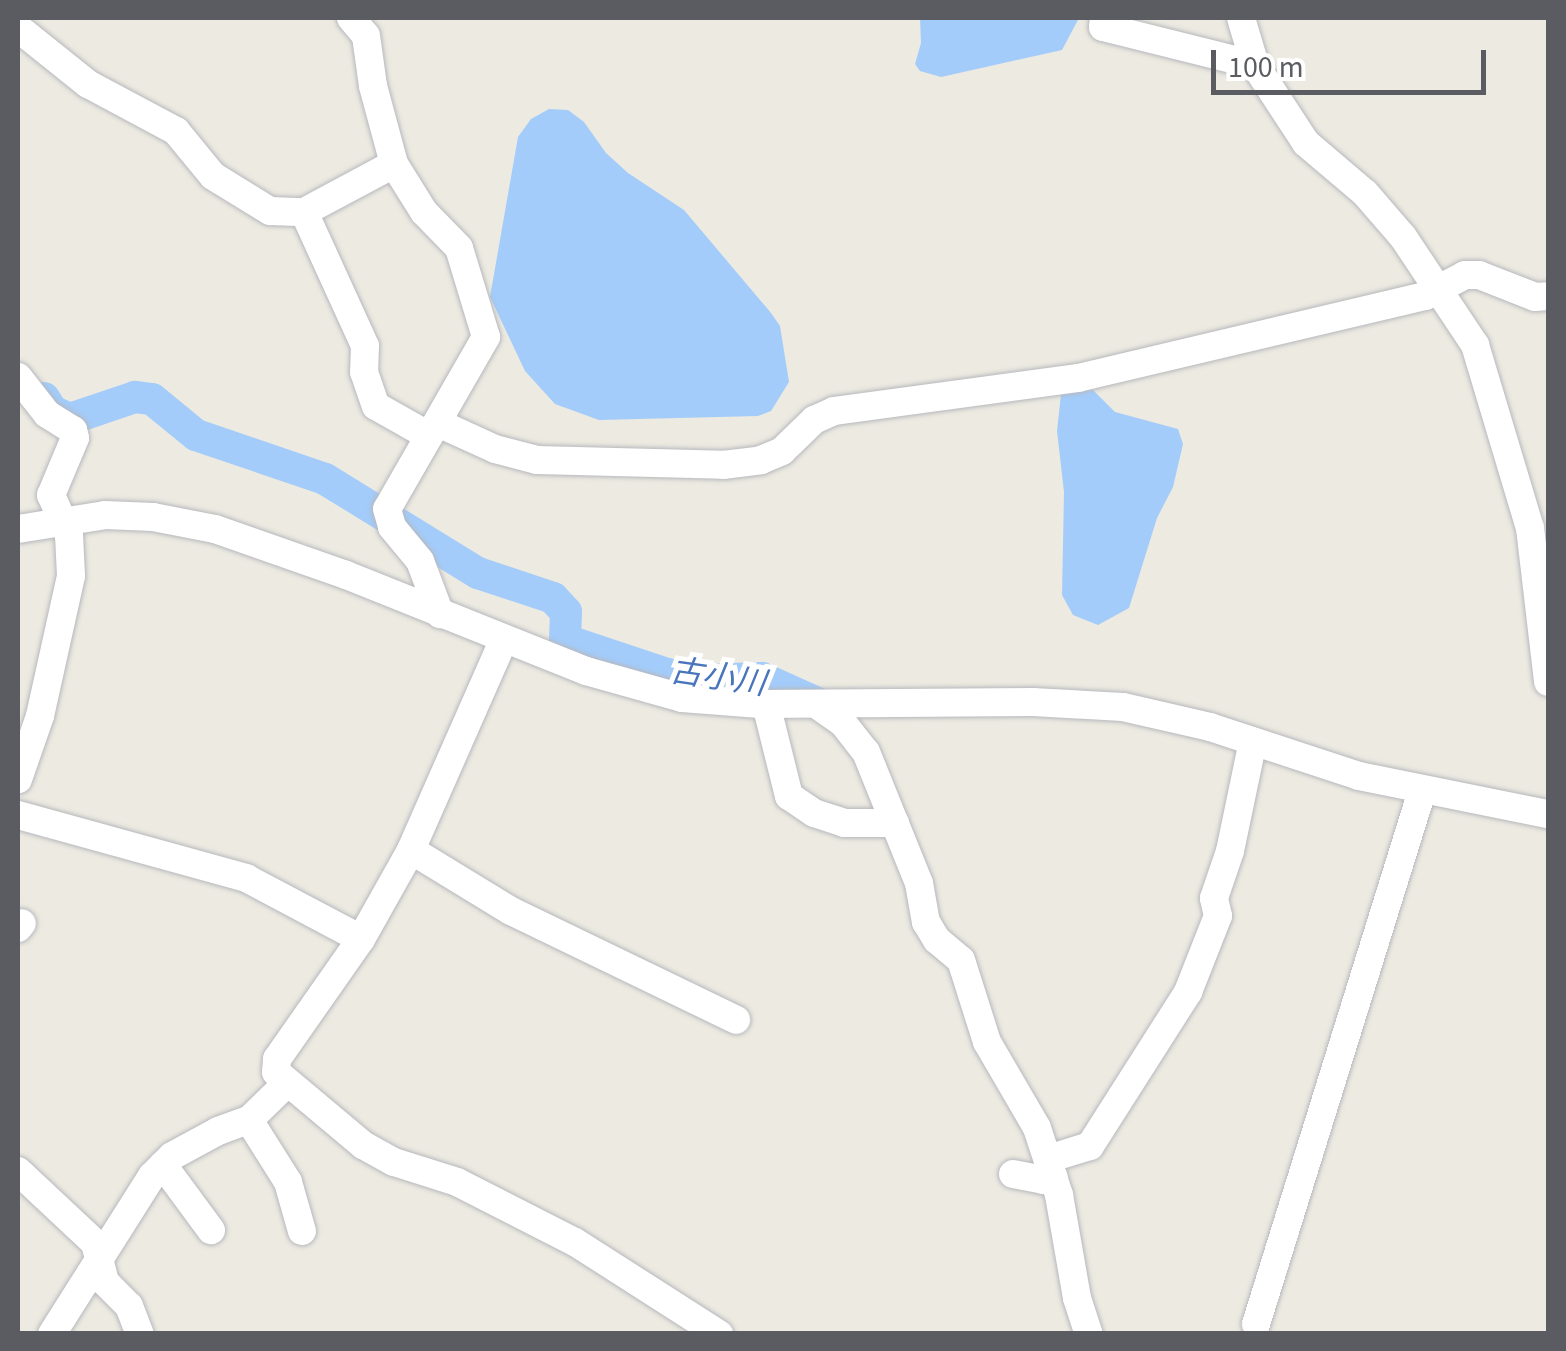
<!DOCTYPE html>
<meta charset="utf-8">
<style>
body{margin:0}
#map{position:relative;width:1566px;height:1351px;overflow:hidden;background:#eceae1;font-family:"Source Sans 3","Noto Sans JP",sans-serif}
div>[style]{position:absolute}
.water>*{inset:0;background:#a3ccfa}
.river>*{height:32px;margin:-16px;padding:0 16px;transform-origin:16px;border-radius:16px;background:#a3ccfa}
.roads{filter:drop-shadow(0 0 2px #b7b8bd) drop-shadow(0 0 2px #b7b8bd)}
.minor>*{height:28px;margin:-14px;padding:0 14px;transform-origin:14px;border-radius:14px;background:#fff}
span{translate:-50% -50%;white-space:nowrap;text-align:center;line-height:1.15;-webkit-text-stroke:10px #fff;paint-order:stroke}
.water-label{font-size:32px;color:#4875bb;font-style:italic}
.frame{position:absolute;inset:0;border:20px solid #5a5c61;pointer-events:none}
.scale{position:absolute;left:1211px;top:50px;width:275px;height:45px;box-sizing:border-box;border:5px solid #5a5c61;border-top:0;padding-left:12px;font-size:30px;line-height:35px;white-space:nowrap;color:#5a5c61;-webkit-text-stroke:8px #fff;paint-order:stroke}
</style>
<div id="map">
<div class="water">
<div style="clip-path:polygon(920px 18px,1079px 18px,1062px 50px,941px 77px,920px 71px,915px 64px,921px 43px)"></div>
<div style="clip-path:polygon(549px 109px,568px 110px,584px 122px,606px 153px,628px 173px,684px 210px,771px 313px,780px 326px,789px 382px,771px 411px,758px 416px,599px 420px,555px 404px,525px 371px,490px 297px,518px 137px,531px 119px)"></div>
<div style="clip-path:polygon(1093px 390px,1115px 412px,1178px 429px,1183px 444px,1173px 487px,1157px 518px,1129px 608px,1098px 625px,1073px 615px,1062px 595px,1064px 492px,1057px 431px,1061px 394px)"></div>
</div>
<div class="river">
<div style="left:44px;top:398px;width:15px;rotate:58deg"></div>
<div style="left:52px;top:411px;width:20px;rotate:24deg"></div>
<div style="left:70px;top:419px;width:69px;rotate:-18.7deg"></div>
<div style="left:135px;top:397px;width:17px;rotate:7deg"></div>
<div style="left:152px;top:399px;width:57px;rotate:39.3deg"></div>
<div style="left:196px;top:435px;width:136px;rotate:18.8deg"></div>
<div style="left:325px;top:479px;width:180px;rotate:31.6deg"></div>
<div style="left:478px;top:573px;width:79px;rotate:18.4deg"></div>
<div style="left:553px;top:598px;width:19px;rotate:47deg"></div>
<div style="left:566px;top:612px;width:28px;rotate:92deg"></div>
<div style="left:565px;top:640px;width:108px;rotate:18.4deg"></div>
<div style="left:667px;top:674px;width:36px;rotate:9deg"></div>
<div style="left:703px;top:680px;width:59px;rotate:-1.9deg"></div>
<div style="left:762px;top:678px;width:70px;rotate:24.4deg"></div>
</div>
<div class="roads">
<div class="minor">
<div style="left:351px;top:18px;width:23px;rotate:50deg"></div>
<div style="left:366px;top:36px;width:50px;rotate:82deg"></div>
<div style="left:373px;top:86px;width:81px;rotate:74.9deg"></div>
<div style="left:394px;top:164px;width:57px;rotate:58deg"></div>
<div style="left:424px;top:212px;width:50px;rotate:45.8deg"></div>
<div style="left:459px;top:248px;width:93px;rotate:73.1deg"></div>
<div style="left:486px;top:337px;width:198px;rotate:119.9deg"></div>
<div style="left:387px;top:509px;width:19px;rotate:74deg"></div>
<div style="left:392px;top:527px;width:44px;rotate:50.5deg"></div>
<div style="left:420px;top:561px;width:57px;rotate:69.3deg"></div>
<div style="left:1104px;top:18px;width:9px;rotate:96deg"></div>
<div style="left:1103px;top:27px;width:157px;rotate:14deg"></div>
<div style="left:1241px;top:18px;width:49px;rotate:73.4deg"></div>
<div style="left:1255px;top:65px;width:93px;rotate:56.8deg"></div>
<div style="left:1306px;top:143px;width:77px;rotate:40.3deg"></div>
<div style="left:1365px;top:193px;width:58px;rotate:49.2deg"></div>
<div style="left:1403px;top:237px;width:130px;rotate:56.3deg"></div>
<div style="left:1475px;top:345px;width:191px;rotate:73.3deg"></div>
<div style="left:1530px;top:528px;width:155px;rotate:83.3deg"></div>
<div style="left:18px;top:28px;width:90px;rotate:38.7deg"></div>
<div style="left:88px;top:84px;width:100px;rotate:28.1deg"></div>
<div style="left:176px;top:131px;width:58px;rotate:50.6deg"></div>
<div style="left:213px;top:176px;width:67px;rotate:31.6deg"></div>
<div style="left:270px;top:211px;width:34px;rotate:2deg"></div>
<div style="left:304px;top:212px;width:102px;rotate:-28.1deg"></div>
<div style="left:304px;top:212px;width:147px;rotate:65.5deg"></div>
<div style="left:365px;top:346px;width:26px;rotate:92deg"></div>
<div style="left:364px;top:372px;width:36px;rotate:71deg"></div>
<div style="left:376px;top:406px;width:61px;rotate:29.5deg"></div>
<div style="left:18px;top:377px;width:47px;rotate:51.9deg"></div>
<div style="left:47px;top:414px;width:31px;rotate:32deg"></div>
<div style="left:73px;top:430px;width:8px;rotate:76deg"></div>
<div style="left:75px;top:438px;width:62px;rotate:112.8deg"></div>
<div style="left:51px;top:495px;width:44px;rotate:65.8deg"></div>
<div style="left:69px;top:535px;width:41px;rotate:87.2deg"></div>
<div style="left:71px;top:576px;width:143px;rotate:102.5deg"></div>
<div style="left:40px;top:716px;width:67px;rotate:109.2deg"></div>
<div style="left:438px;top:423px;width:63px;rotate:24.5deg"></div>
<div style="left:495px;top:449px;width:43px;rotate:14.7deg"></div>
<div style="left:537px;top:460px;width:186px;rotate:1.5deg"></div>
<div style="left:723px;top:465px;width:38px;rotate:-7deg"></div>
<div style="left:761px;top:460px;width:23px;rotate:-23deg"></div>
<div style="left:782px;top:451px;width:45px;rotate:-44.1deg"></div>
<div style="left:814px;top:420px;width:22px;rotate:-24deg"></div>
<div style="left:834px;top:411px;width:246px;rotate:-7.7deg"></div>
<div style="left:1078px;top:378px;width:357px;rotate:-13.3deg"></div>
<div style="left:1425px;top:296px;width:45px;rotate:-27.7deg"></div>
<div style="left:1465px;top:275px;width:14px"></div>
<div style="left:1479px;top:275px;width:60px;rotate:21.4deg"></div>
<div style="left:1535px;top:297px;width:13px;rotate:-4deg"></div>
<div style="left:18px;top:529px;width:88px;rotate:-9.1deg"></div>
<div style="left:105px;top:515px;width:48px;rotate:2.4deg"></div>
<div style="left:153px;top:517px;width:63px;rotate:11deg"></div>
<div style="left:215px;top:529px;width:139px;rotate:19.3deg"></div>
<div style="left:346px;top:575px;width:258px;rotate:21.8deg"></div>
<div style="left:586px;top:671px;width:100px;rotate:15.7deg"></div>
<div style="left:682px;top:698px;width:78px;rotate:4.4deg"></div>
<div style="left:760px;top:704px;width:273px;rotate:-0.4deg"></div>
<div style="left:1033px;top:702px;width:90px;rotate:3.2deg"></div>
<div style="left:1123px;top:707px;width:89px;rotate:12.9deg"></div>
<div style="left:1210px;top:727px;width:157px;rotate:18.2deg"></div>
<div style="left:1359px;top:776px;width:193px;rotate:11.4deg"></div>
<div style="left:504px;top:639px;width:231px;rotate:113.8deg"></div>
<div style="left:411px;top:850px;width:102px;rotate:119.3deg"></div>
<div style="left:361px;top:939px;width:146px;rotate:125deg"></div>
<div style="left:277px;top:1059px;width:13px;rotate:94deg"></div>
<div style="left:276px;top:1072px;width:114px;rotate:40deg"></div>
<div style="left:363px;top:1145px;width:35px;rotate:29deg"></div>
<div style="left:394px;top:1162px;width:66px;rotate:17.6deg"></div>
<div style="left:457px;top:1182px;width:132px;rotate:27deg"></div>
<div style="left:575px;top:1242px;width:171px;rotate:32.6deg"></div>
<div style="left:766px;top:704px;width:95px;rotate:76deg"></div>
<div style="left:789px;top:796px;width:30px;rotate:34deg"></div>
<div style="left:814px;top:813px;width:32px;rotate:18deg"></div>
<div style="left:844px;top:823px;width:51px"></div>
<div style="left:816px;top:704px;width:33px;rotate:35deg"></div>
<div style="left:843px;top:723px;width:37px;rotate:52deg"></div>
<div style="left:866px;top:752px;width:141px;rotate:68deg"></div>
<div style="left:919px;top:883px;width:40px;rotate:80deg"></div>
<div style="left:926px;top:922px;width:21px;rotate:59deg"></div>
<div style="left:937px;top:940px;width:31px;rotate:40deg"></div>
<div style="left:961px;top:960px;width:86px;rotate:72.4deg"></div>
<div style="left:987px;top:1042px;width:99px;rotate:59.8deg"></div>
<div style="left:1037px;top:1128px;width:71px;rotate:71.8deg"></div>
<div style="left:1059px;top:1195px;width:105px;rotate:80.1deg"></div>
<div style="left:1077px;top:1298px;width:38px;rotate:72deg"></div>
<div style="left:18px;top:815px;width:237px;rotate:15.4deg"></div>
<div style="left:246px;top:878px;width:130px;rotate:27.9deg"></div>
<div style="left:411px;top:850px;width:117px;rotate:31.4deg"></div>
<div style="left:511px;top:911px;width:250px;rotate:25.8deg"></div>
<div style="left:18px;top:928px;width:6px;rotate:-51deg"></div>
<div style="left:249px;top:1120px;width:73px;rotate:57.8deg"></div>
<div style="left:288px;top:1182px;width:51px;rotate:74.1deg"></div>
<div style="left:1048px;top:1159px;width:44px;rotate:-17.2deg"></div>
<div style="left:1090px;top:1146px;width:183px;rotate:-57.5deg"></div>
<div style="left:1188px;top:992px;width:82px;rotate:-68.5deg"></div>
<div style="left:1218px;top:916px;width:18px;rotate:-103deg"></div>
<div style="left:1214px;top:898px;width:50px;rotate:-71.2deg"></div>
<div style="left:1230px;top:851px;width:112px;rotate:-78.2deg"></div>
<div style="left:163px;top:1165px;width:81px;rotate:53.6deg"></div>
<div style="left:18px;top:1171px;width:105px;rotate:43.1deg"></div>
<div style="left:95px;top:1243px;width:40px;rotate:75.6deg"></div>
<div style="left:105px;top:1282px;width:34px;rotate:45deg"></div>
<div style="left:129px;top:1306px;width:30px;rotate:69deg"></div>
<div style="left:1013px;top:1174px;width:32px;rotate:11deg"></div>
<div style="left:1044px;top:1180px;width:10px;rotate:-17deg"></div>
<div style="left:1256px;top:1324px;width:558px;rotate:-72.7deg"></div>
<div style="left:52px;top:1334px;width:187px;rotate:-57.7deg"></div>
<div style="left:152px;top:1176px;width:28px;rotate:-45deg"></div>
<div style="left:172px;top:1156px;width:52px;rotate:-28.5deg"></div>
<div style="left:218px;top:1131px;width:33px;rotate:-20deg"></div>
<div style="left:249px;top:1120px;width:52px;rotate:-44.2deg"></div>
</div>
</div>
<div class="water-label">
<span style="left:718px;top:678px;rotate:8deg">古小川</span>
</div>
<div class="frame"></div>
<div class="scale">100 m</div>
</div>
